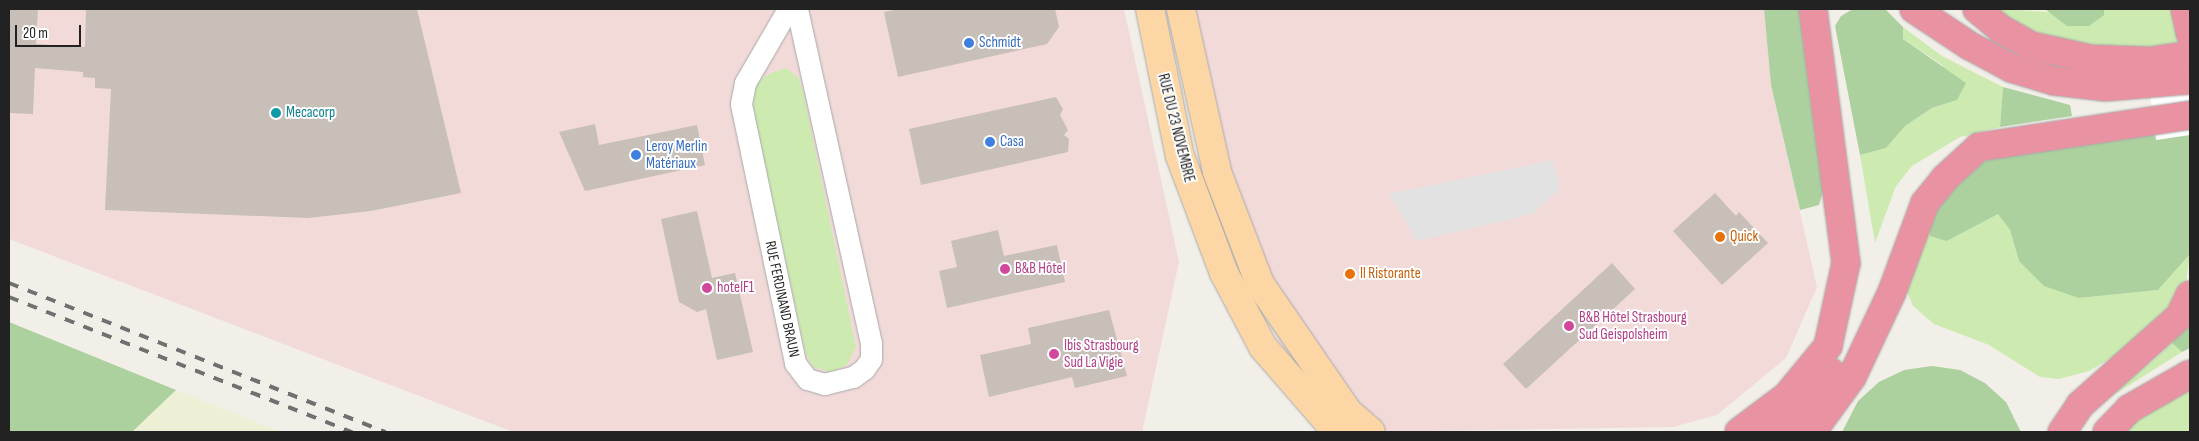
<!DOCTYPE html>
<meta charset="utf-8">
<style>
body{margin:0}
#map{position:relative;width:2199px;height:441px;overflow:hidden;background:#f2efe9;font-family:"Sofia Sans Condensed",sans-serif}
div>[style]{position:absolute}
.commercial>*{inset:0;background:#f2dad9}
.farmland>*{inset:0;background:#eef0d5}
.grass>*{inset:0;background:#cdebb0}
.forest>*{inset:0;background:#add19e}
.parking>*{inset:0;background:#e2e2e2}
.pier>*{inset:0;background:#fff}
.building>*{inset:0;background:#c7bfb8}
.roads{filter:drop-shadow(0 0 1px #a9a9a9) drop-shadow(0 0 1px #a9a9a9)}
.minor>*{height:21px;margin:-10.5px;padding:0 10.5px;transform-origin:10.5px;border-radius:10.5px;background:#fff}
.major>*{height:28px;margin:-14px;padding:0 14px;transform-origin:14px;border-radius:14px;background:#fcd6a4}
.highway>*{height:28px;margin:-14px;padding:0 14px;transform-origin:14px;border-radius:14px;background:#e892a2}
.rail>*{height:4px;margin-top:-2px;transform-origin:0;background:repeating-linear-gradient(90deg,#707070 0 10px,transparent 0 20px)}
.dots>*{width:14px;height:14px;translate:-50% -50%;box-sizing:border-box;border:2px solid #fff;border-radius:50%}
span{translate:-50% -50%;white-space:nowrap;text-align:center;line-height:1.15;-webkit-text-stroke:4px #fff;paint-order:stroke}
.shop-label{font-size:15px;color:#366cbe}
.left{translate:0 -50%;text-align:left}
.culture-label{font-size:15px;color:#0d838f}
.street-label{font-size:15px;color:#222}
.food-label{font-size:15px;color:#c56008}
.hotel-label{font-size:15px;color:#b23c85}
.frame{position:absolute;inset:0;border:10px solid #222;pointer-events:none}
.scale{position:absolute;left:15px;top:25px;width:66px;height:22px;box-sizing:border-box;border:2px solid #222;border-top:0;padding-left:6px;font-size:15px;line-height:18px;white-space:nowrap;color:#222;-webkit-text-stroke:4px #fff;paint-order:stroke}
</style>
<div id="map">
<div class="commercial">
<div style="clip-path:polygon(9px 9px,1124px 9px,1179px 262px,1142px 432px,513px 432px,9px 239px)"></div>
<div style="clip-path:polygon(1179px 9px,1764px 9px,1771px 85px,1817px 287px,1786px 358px,1717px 415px,1673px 427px,1365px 432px,1306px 389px,1254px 298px)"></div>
</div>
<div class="farmland">
<div style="clip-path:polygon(176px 390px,282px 432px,132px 432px)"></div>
</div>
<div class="grass">
<div style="clip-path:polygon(1998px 9px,2104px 15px,2104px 9px,2173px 9px,2180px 43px,2131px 55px,2051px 37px,2014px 23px)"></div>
<div style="clip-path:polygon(1903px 27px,1942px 56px,2003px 87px,2000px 127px,1960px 137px,1912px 166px,1896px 186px,1875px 243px,1860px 155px,1886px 148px,1905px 126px,1932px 108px,1957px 100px,1942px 65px,1903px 39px)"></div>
<div style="clip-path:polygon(786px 68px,798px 77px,803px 91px,856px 347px,847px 365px,831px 372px,813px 367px,806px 354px,752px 107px,752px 95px,759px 81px,771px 73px)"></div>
<div style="clip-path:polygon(1945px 178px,1947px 241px,1998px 214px,2010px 230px,2019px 261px,2079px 298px,2158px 290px,2190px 254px,2185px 290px,2158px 325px,2132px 346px,2089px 371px,2059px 379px,2040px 377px,1989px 345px,1934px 324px,1913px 306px,1903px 282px)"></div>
<div style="clip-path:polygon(2172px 343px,2182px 352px,2093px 408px,2157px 357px)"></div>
<div style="clip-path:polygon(2190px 382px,2190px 432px,2120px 432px)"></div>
</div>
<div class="forest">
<div style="clip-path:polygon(1764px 9px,1803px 9px,1826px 182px,1819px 205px,1800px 210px,1771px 85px)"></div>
<div style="clip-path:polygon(1853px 9px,1885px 9px,1903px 27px,1903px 39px,1966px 83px,1957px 100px,1932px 108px,1905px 126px,1886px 148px,1860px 155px,1835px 26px,1841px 16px)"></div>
<div style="clip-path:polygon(2045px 9px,2104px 9px,2104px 15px,2089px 26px,2067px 26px)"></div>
<div style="clip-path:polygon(2003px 87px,2070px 105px,2072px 116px,2000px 127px)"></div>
<div style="clip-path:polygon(2190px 128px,2190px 254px,2158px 290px,2079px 298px,2044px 286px,2019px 261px,2010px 230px,1998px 214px,1947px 241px,1930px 236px,1930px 220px,1955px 184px,1990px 156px)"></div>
<div style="clip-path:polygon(2190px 315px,2190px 348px,2182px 352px,2172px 343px)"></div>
<div style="clip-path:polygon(9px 322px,176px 390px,132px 432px,9px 432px)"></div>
<div style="clip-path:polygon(1932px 366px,1960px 370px,1985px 383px,2006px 402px,2021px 432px,1842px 432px,1858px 401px,1879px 382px,1904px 370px)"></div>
</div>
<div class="parking">
<div style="clip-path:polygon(1553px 160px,1560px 188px,1533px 214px,1417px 241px,1389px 194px)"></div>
</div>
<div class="pier">
<div style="clip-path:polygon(2190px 47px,2190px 135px,2156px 140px,2145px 55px)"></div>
</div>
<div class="building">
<div style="clip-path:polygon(9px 9px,38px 9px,36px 44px,85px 47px,86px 9px,417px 9px,461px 193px,371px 211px,308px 218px,105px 210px,111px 89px,95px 88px,95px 78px,83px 77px,83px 72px,35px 68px,33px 114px,9px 113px)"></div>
<div style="clip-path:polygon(899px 9px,1055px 9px,1059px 27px,1047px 44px,898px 77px,884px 12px)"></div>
<div style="clip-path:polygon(1056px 97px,1063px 109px,1060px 115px,1068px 130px,1064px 135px,1069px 139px,1068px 152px,921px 185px,909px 129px)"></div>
<div style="clip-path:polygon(595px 124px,599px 145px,697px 125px,705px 165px,585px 191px,559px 132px)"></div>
<div style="clip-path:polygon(1715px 193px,1736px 216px,1739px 212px,1768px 243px,1722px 285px,1673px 231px)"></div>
<div style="clip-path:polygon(697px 211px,712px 278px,735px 273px,753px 352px,717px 360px,706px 309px,697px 312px,679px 302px,661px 219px)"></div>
<div style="clip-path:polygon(998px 230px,1004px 256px,1057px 245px,1065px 282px,947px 308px,939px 271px,957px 267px,951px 241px)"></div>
<div style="clip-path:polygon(1612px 263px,1635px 289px,1526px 389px,1503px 364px)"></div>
<div style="clip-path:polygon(1109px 310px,1127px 376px,1075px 388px,1072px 377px,989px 397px,980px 355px,1031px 344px,1028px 328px)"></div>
</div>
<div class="roads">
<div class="minor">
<div style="left:788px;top:9px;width:86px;rotate:120.2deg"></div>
<div style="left:745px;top:83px;width:21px;rotate:101deg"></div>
<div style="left:741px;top:104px;width:265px;rotate:78.2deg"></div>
<div style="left:795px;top:363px;width:20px;rotate:53deg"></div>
<div style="left:807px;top:379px;width:18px;rotate:16deg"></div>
<div style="left:824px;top:384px;width:30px;rotate:-14deg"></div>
<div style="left:853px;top:377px;width:14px;rotate:-36deg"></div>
<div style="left:864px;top:369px;width:12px;rotate:-55deg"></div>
<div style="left:871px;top:359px;width:16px;rotate:-90deg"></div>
<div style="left:871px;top:343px;width:342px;rotate:-102.5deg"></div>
</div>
<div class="major">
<div style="left:1150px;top:9px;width:150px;rotate:78.5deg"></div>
<div style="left:1180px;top:156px;width:125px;rotate:69.4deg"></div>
<div style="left:1224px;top:273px;width:84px;rotate:62.2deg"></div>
<div style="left:1263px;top:347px;width:113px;rotate:49deg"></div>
<div style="left:1181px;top:9px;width:167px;rotate:77.5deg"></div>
<div style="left:1217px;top:172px;width:120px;rotate:69deg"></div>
<div style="left:1260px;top:284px;width:155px;rotate:55.5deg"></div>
<div style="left:1348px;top:412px;width:30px;rotate:41deg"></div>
</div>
<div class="highway">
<div style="left:1914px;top:9px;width:67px;rotate:33.5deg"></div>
<div style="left:1970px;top:46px;width:47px;rotate:28.2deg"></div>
<div style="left:2011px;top:68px;width:45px;rotate:16.8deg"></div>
<div style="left:2054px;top:81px;width:52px;rotate:6.6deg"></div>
<div style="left:2106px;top:87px;width:84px;rotate:-4.8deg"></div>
<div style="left:1977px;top:9px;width:31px;rotate:40deg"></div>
<div style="left:2001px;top:29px;width:35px;rotate:29deg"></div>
<div style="left:2032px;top:46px;width:60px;rotate:12.4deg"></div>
<div style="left:2091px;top:59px;width:59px;rotate:1.9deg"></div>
<div style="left:2150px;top:61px;width:40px;rotate:-8.5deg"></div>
<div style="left:2185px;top:9px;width:25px;rotate:78deg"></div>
<div style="left:1739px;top:432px;width:60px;rotate:-36.9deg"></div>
<div style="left:1787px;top:396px;width:65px;rotate:-50.6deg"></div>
<div style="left:1828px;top:346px;width:85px;rotate:-77.8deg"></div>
<div style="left:1846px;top:263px;width:256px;rotate:-97.4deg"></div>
<div style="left:1773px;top:432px;width:28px;rotate:-35deg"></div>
<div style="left:1796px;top:416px;width:56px;rotate:-52.3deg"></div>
<div style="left:1812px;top:432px;width:68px;rotate:-54deg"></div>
<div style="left:1852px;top:377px;width:94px;rotate:-64.8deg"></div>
<div style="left:1892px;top:292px;width:95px;rotate:-69.7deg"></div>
<div style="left:1925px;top:203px;width:32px;rotate:-51deg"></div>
<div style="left:1945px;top:178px;width:46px;rotate:-42.4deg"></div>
<div style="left:1979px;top:147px;width:213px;rotate:-8.6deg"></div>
<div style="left:2062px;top:432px;width:32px;rotate:-56deg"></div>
<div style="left:2080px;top:405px;width:134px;rotate:-41.7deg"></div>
<div style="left:2180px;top:316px;width:23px;rotate:-65deg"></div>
<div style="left:2107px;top:432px;width:32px;rotate:-46deg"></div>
<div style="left:2129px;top:409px;width:70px;rotate:-29.8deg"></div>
</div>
</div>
<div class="rail">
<div style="left:9px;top:283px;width:405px;rotate:21.6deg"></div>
<div style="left:9px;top:297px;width:369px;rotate:21.5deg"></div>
</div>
<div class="dots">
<div style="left:969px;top:43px;background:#3f7fe0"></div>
<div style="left:276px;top:113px;background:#0f9aa8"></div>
<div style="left:990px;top:142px;background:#3f7fe0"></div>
<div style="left:636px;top:155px;background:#3f7fe0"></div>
<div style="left:1720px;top:237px;background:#e8710a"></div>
<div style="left:1005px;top:269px;background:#d1479c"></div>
<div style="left:1350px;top:274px;background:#e8710a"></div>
<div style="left:707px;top:288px;background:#d1479c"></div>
<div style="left:1569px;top:326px;background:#d1479c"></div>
<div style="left:1054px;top:354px;background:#d1479c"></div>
</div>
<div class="shop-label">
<span class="left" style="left:979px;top:43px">Schmidt</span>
<span class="left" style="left:1000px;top:142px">Casa</span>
<span class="left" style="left:646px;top:155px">Leroy Merlin<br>Matériaux</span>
</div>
<div class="culture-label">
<span class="left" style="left:286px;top:113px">Mecacorp</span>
</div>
<div class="street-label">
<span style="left:1176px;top:128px;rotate:76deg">RUE DU 23 NOVEMBRE</span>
<span style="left:782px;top:299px;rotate:78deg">RUE FERDINAND BRAUN</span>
</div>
<div class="food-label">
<span class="left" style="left:1730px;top:237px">Quick</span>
<span class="left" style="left:1360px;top:274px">Il Ristorante</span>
</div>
<div class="hotel-label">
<span class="left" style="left:1015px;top:269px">B&amp;B Hôtel</span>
<span class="left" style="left:717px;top:288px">hotelF1</span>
<span class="left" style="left:1579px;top:326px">B&amp;B Hôtel Strasbourg<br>Sud Geispolsheim</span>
<span class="left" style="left:1064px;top:354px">Ibis Strasbourg<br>Sud La Vigie</span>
</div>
<div class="frame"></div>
<div class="scale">20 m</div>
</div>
